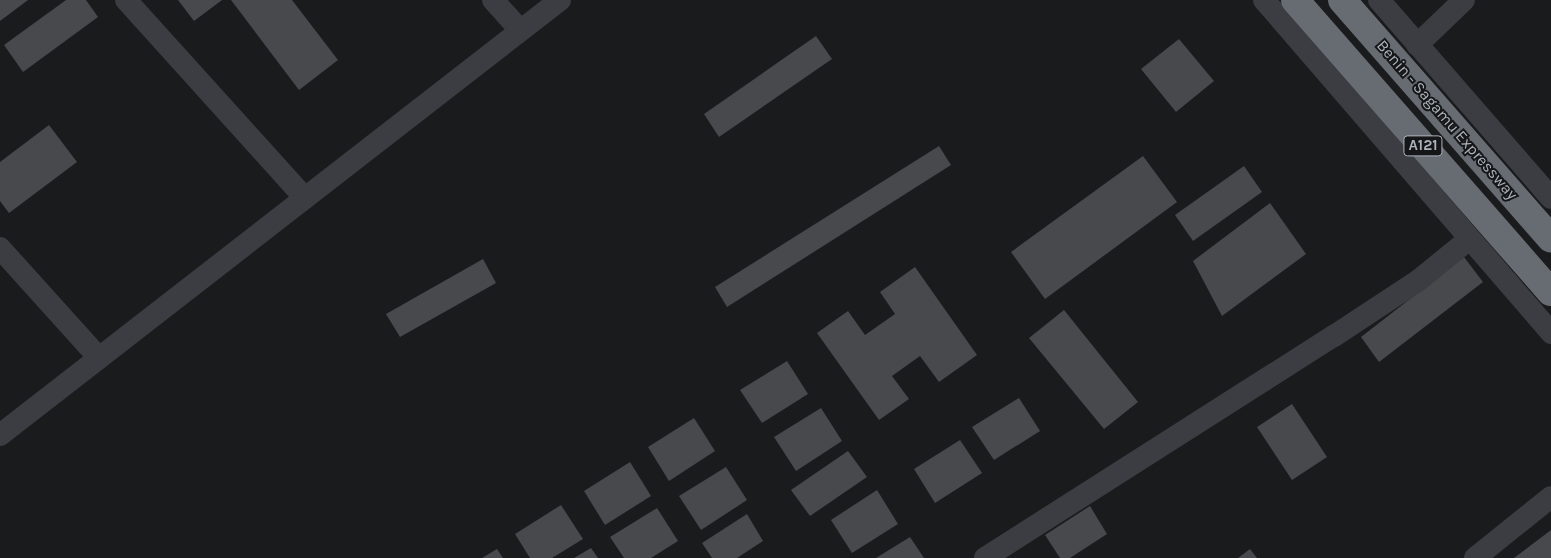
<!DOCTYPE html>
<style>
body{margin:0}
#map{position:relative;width:1551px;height:558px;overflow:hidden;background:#1a1b1d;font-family:Karla,sans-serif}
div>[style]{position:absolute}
.building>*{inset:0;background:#47494d}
.street>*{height:22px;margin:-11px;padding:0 11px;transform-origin:11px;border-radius:11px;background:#3b3d42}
.highway>*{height:28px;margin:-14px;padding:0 14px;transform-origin:14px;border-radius:14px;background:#676c73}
span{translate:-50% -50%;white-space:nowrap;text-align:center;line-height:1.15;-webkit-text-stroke:4px #151618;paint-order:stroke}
.shield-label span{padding:1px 4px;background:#151618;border:1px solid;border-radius:4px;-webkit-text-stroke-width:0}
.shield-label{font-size:15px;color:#adb3bc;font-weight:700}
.street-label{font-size:16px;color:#adb3bc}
</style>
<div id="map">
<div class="building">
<div style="clip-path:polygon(0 0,28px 0,0 21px)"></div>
<div style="clip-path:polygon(66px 0,86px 0,98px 17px,23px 72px,4px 45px)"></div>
<div style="clip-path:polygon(178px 0,222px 0,194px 21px)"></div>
<div style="clip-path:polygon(231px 0,292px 0,338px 60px,299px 90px)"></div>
<div style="clip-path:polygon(816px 36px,832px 59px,719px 137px,704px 114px)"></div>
<div style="clip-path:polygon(1179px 39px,1214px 81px,1176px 112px,1141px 69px)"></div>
<div style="clip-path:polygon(49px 125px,77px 162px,9px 213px,0 201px,0 162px)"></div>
<div style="clip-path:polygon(939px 146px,951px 165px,727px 307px,715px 287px)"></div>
<div style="clip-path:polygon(1143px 156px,1177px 202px,1045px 299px,1011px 252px)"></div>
<div style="clip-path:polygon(1244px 166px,1262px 192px,1193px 241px,1175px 215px)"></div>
<div style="clip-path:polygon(1270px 203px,1306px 254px,1222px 316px,1193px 261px)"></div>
<div style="clip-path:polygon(1464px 257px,1483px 282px,1379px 362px,1361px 337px)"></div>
<div style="clip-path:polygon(483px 259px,496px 283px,400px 337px,386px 314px)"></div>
<div style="clip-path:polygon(915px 267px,977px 355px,939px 382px,920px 356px,892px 376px,909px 399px,879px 420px,817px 333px,848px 311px,865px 335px,895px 314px,880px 292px)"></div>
<div style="clip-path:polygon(1064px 310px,1138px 402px,1104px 429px,1029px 338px)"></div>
<div style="clip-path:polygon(787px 361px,808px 394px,762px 423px,740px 390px)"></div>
<div style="clip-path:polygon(1019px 398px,1040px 431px,994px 460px,972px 427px)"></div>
<div style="clip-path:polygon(1292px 404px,1327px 457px,1292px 480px,1257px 427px)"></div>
<div style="clip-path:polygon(821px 408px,842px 441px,796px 471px,774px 437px)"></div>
<div style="clip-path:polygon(694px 418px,715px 451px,669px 481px,648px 447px)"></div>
<div style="clip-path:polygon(960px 440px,982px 473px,935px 503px,914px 469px)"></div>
<div style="clip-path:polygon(848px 451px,867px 477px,810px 516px,791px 490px)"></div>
<div style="clip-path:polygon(630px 462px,651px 496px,605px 525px,584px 491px)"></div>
<div style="clip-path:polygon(726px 467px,747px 500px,701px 530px,679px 496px)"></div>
<div style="clip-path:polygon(877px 490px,898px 524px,852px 553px,831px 520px)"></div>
<div style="clip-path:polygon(561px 505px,583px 539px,552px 558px,530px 558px,515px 534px)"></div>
<div style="clip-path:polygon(1090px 506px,1107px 534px,1070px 558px,1060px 558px,1045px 535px)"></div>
<div style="clip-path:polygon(657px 508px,678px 541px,651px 558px,624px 558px,610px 537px)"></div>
<div style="clip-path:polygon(747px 514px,763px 541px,737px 558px,712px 558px,702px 543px)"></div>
<div style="clip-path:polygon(1551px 530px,1551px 558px,1514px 558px)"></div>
<div style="clip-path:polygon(910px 537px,924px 558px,876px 558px)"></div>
<div style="clip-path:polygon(591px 548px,598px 558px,574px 558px)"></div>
<div style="clip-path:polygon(497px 549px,503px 558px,482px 558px)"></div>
<div style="clip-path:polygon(1250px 549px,1257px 558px,1238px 558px)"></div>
</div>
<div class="street">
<div style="left:126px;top:0;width:267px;rotate:47.9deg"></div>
<div style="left:493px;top:0;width:40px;rotate:48deg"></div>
<div style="left:1264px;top:0;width:440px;rotate:49.2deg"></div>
<div style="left:1379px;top:0;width:262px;rotate:49deg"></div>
<div style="left:1417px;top:45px;width:65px;rotate:-43.8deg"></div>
<div style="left:0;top:248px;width:148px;rotate:48deg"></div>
<div style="left:0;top:435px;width:709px;rotate:-37.84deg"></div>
<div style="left:985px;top:558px;width:414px;rotate:-32.5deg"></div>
<div style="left:1334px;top:336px;width:102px;rotate:-33.4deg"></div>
<div style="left:1419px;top:280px;width:63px;rotate:-39.2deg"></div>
<div style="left:1475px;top:558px;width:97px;rotate:-38.8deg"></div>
</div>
<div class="highway">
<div style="left:1295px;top:0;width:388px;rotate:48.8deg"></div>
<div style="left:1342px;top:0;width:317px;rotate:48.8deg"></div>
</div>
<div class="shield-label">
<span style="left:1423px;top:146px">A121</span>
</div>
<div class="street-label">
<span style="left:1447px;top:120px;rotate:49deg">Benin - Sagamu Expressway</span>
</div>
</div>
